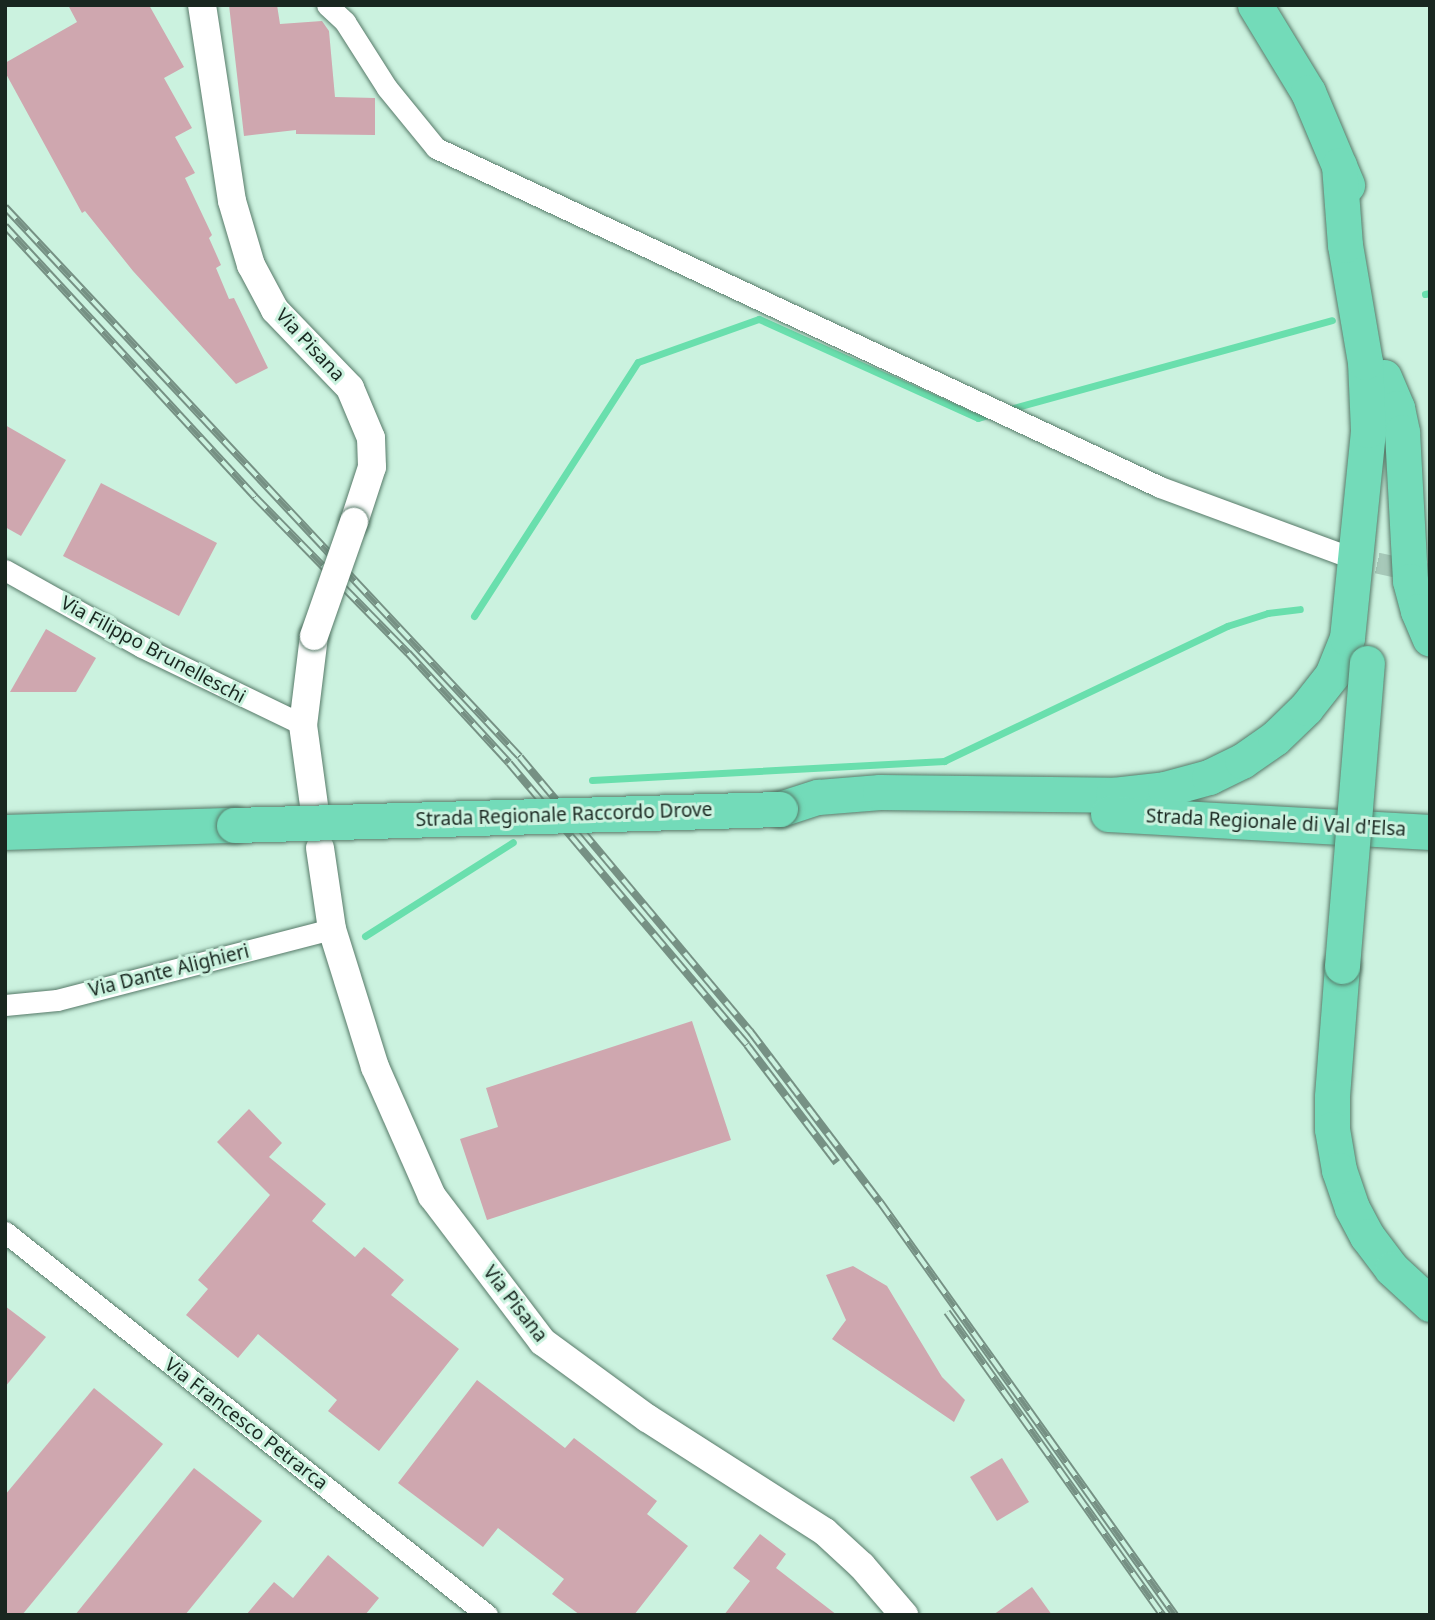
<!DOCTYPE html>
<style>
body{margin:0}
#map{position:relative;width:1435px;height:1620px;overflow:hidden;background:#cbf2df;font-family:"Noto Sans",sans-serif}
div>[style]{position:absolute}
.stream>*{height:7px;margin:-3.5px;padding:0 3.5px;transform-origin:3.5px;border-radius:3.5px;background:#69dfad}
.building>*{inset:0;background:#cfa7af}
.minor-tunnel>*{height:21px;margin-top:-10.5px;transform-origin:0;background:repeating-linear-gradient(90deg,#a7c9b9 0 21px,transparent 0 31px)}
.roads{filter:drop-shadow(0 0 2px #577a69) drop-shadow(0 0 2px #577a69)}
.minor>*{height:21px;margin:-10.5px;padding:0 10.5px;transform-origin:10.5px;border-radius:10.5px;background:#fff}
.tertiary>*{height:28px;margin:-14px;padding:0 14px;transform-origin:14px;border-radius:14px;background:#fff}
.primary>*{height:35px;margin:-17.5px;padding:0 17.5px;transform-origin:17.5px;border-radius:17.5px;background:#73dbb9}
.rail>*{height:8px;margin-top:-4px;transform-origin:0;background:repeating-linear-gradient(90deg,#cbf2df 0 16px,#769184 0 32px);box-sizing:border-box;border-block:2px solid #769184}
.bridges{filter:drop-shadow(0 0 2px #577a69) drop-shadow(0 0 2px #577a69)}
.tertiary-bridge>*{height:28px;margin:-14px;padding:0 14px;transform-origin:14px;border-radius:14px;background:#fff}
.primary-bridge>*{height:35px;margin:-17.5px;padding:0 17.5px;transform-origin:17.5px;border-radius:17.5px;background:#73dbb9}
span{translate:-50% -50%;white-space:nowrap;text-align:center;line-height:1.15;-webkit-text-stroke:6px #cbf2df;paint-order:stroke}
.street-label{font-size:19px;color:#192720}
.frame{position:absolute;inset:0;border:7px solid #192720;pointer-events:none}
</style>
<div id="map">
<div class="stream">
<div style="left:1425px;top:294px;width:5px;rotate:-11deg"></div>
<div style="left:1006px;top:410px;width:338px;rotate:-15.4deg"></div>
<div style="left:474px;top:616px;width:302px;rotate:-57.2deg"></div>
<div style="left:638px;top:362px;width:128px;rotate:-19.6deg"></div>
<div style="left:759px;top:319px;width:240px;rotate:24.3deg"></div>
<div style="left:978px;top:418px;width:14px;rotate:-17deg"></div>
<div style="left:592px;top:780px;width:353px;rotate:-3.1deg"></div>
<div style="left:944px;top:761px;width:314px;rotate:-25.5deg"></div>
<div style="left:1227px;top:626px;width:43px;rotate:-17.6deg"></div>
<div style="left:1268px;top:613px;width:32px;rotate:-7deg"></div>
<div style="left:365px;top:936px;width:175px;rotate:-32.4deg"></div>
</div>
<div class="building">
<div style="clip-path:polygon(68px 5px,149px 5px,184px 67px,164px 78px,192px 128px,175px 137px,195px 173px,185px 178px,212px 235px,209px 238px,221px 265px,216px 268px,229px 299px,234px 298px,268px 368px,236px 384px,133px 271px,85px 211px,82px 213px,5px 72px,5px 63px,77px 22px)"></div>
<div style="clip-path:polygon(229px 5px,277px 5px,280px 24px,322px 21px,329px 31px,335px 97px,375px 98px,375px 135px,296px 134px,296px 130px,244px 136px)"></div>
<div style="clip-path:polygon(5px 425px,66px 460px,21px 536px,5px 527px)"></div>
<div style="clip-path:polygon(101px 483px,217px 543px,179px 616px,63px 556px)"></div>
<div style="clip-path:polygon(46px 629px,96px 658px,76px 692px,10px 692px)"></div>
<div style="clip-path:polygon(692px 1021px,731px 1140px,487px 1220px,460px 1139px,498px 1127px,486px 1088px)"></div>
<div style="clip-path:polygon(249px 1109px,282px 1143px,269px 1157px,326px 1204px,312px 1221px,355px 1257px,364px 1247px,404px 1280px,391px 1295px,459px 1349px,379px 1451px,328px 1411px,337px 1400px,258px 1334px,238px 1358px,186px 1315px,208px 1289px,198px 1280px,270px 1195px,217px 1142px)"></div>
<div style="clip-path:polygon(853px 1266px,887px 1286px,942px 1377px,965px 1400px,954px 1422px,832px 1339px,846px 1320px,826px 1275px)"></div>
<div style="clip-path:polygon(5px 1306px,46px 1337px,5px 1387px)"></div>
<div style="clip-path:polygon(477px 1380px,565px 1448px,574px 1438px,657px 1501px,647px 1514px,688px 1546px,634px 1615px,580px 1615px,552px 1594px,564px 1579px,498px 1528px,483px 1547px,398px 1483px)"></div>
<div style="clip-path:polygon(94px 1388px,163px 1444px,22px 1615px,5px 1615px,5px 1495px)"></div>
<div style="clip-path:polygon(1002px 1458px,1029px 1502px,997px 1521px,970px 1477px)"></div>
<div style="clip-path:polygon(194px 1468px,262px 1521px,185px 1615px,75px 1615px)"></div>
<div style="clip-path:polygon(760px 1534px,786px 1554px,776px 1568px,837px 1615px,724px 1615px,750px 1581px,733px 1568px)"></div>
<div style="clip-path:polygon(328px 1555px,379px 1598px,365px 1615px,246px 1615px,274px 1582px,293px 1598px)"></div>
<div style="clip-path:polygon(1032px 1587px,1052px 1615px,993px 1615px)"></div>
</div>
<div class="minor-tunnel">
<div style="left:1347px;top:556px;width:85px;rotate:12.2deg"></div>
</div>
<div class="roads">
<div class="minor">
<div style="left:327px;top:5px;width:25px;rotate:43deg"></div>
<div style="left:345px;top:22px;width:78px;rotate:57.5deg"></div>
<div style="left:387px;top:88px;width:77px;rotate:50.8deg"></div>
<div style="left:436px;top:148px;width:799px;rotate:25.09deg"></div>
<div style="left:1160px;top:487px;width:199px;rotate:20.3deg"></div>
<div style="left:5px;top:570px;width:157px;rotate:29.3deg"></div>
<div style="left:142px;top:647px;width:179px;rotate:25.8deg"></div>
<div style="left:5px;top:1005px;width:52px;rotate:-5.5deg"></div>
<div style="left:57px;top:1000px;width:284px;rotate:-14.5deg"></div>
<div style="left:5px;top:1232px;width:616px;rotate:38.47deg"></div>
</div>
<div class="tertiary">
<div style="left:202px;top:5px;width:198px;rotate:81.3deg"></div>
<div style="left:232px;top:201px;width:67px;rotate:73.5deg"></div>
<div style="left:251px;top:265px;width:51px;rotate:61.9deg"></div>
<div style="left:275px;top:310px;width:108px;rotate:46.1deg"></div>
<div style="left:350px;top:388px;width:54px;rotate:67.2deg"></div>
<div style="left:371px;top:438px;width:29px;rotate:88deg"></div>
<div style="left:372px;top:467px;width:58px;rotate:108.1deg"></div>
<div style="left:314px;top:636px;width:90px;rotate:97deg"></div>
<div style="left:303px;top:725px;width:81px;rotate:82.2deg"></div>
<div style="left:320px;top:848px;width:82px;rotate:81.6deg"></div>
<div style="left:332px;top:929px;width:145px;rotate:72.7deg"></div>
<div style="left:375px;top:1067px;width:141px;rotate:66.2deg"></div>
<div style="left:432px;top:1196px;width:183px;rotate:52.8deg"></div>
<div style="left:543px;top:1342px;width:129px;rotate:36.2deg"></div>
<div style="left:647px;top:1418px;width:211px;rotate:32.6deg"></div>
<div style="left:825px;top:1532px;width:50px;rotate:42.6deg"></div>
<div style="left:862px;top:1566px;width:65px;rotate:49.4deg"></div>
</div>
<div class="primary">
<div style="left:1255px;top:5px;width:102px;rotate:58.7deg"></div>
<div style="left:1308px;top:92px;width:101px;rotate:67.2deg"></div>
<div style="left:1384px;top:377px;width:34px;rotate:67deg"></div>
<div style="left:1397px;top:408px;width:25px;rotate:78deg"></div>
<div style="left:1402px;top:432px;width:149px;rotate:86.9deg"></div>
<div style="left:1410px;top:581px;width:31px;rotate:75deg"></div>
<div style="left:1418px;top:611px;width:30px;rotate:67deg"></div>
<div style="left:780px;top:809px;width:40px;rotate:-18deg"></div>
<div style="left:818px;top:797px;width:62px;rotate:-4.6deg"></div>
<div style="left:880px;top:792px;width:233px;rotate:0.7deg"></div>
<div style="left:1113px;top:795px;width:52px;rotate:-6.6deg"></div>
<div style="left:1165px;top:789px;width:46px;rotate:-15.3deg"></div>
<div style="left:1209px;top:777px;width:37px;rotate:-26deg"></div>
<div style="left:1242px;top:761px;width:40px;rotate:-34.9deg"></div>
<div style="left:1275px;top:738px;width:43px;rotate:-44.1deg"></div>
<div style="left:1306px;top:708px;width:42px;rotate:-51.8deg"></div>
<div style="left:1332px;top:675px;width:40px;rotate:-68deg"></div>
<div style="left:1347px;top:638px;width:209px;rotate:-84.2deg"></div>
<div style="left:1368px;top:430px;width:68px;rotate:-92.5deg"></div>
<div style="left:1365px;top:362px;width:119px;rotate:-99.7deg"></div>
<div style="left:1345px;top:245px;width:80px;rotate:-94.3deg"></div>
<div style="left:1108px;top:814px;width:323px;rotate:3.2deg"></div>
<div style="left:5px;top:832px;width:229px;rotate:-1.8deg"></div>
<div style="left:1342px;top:966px;width:131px;rotate:94.4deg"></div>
<div style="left:1332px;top:1097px;width:32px;rotate:90deg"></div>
<div style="left:1332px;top:1129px;width:42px;rotate:80.3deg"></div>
<div style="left:1339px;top:1170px;width:40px;rotate:71.1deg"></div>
<div style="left:1352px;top:1208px;width:32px;rotate:62deg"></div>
<div style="left:1367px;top:1236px;width:41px;rotate:52.9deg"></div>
<div style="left:1392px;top:1269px;width:52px;rotate:42.6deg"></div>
</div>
</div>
<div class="rail">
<div style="left:5px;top:207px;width:753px;rotate:46.88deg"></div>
<div style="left:520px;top:757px;width:358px;rotate:50deg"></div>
<div style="left:750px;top:1031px;width:215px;rotate:52.8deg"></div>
<div style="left:880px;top:1202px;width:508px;rotate:54.46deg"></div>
<div style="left:5px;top:226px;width:369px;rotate:47.3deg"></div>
<div style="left:255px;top:497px;width:219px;rotate:45.6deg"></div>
<div style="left:408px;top:653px;width:149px;rotate:47.4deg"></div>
<div style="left:509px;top:763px;width:369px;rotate:49.8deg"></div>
<div style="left:747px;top:1045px;width:148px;rotate:52.7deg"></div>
<div style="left:947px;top:1312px;width:372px;rotate:54.6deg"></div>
</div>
<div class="bridges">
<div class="tertiary-bridge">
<div style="left:314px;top:636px;width:121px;rotate:-70.7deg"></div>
</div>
<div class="primary-bridge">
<div style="left:234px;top:825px;width:546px;rotate:-1.68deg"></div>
<div style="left:1342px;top:966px;width:304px;rotate:-85.3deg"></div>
</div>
</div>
<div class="street-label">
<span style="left:310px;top:345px;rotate:47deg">Via Pisana</span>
<span style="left:153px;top:650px;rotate:28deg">Via Filippo Brunelleschi</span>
<span style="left:564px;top:815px;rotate:-2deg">Strada Regionale Raccordo Drove</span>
<span style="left:1276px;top:823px;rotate:3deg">Strada Regionale di Val d'Elsa</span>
<span style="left:169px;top:971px;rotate:-14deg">Via Dante Alighieri</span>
<span style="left:515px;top:1304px;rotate:52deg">Via Pisana</span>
<span style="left:246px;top:1424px;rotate:38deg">Via Francesco Petrarca</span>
</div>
<div class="frame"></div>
</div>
